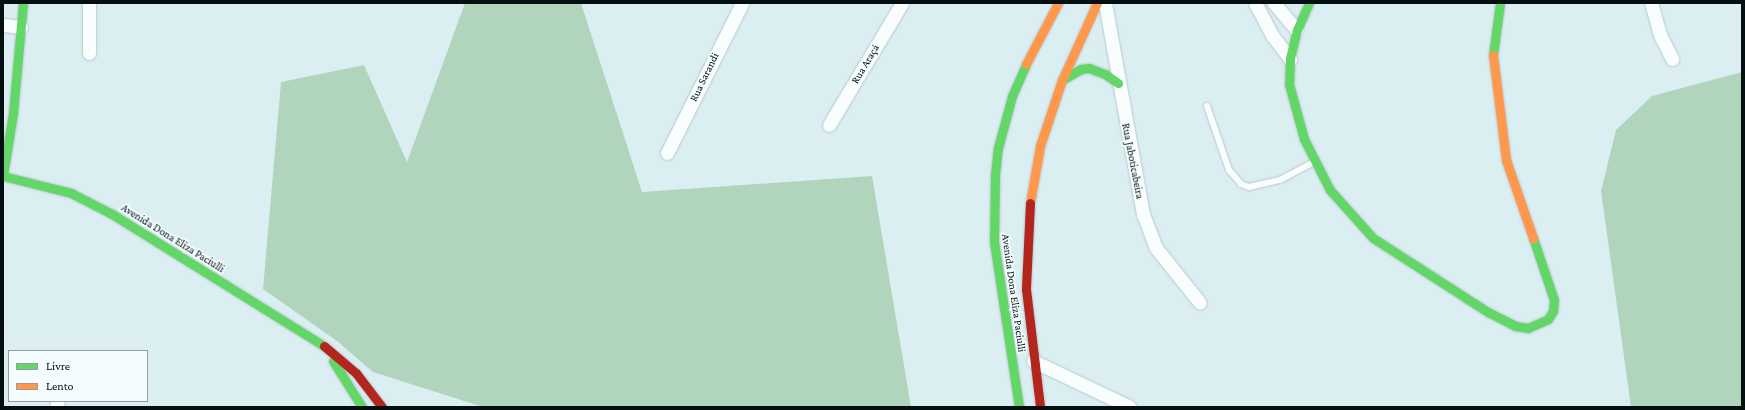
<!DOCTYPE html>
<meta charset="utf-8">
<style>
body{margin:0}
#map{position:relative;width:1745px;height:410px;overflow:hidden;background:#dbeff3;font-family:"Crimson Pro",serif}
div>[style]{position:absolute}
.forest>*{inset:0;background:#b1d5bc}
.roads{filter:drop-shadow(0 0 1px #b9c9cc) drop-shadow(0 0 1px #b9c9cc)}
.lane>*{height:6px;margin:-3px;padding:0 3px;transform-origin:3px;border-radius:3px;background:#fafdfd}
.street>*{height:13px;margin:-6.5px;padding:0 6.5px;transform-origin:6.5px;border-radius:6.5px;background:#fafdfd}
.fast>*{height:9px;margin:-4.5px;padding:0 4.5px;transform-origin:4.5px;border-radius:4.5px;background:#63d668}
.slow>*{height:9px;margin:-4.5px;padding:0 4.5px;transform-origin:4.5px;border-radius:4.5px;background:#ff974d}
.jam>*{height:9px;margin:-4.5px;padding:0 4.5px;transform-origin:4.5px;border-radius:4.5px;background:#b3261e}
span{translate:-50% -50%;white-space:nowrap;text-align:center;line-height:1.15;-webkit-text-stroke:3.5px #f5fcfe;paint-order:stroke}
.street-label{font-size:11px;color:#030f11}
.frame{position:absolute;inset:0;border:4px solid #030f11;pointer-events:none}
.legend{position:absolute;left:8px;top:350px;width:140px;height:52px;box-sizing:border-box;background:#f5fcfe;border:1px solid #949d9f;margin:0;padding:5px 7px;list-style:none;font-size:12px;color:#030f11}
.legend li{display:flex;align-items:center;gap:8px;height:20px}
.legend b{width:20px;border:1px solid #949d9f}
</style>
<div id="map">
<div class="forest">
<div style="clip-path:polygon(465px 3px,581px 3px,642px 192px,872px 176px,911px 407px,483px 407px,373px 372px,337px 341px,263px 289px,281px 82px,364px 65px,407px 162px)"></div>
<div style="clip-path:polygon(1742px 72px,1742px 407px,1631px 407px,1601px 191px,1616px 130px,1652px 96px)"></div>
</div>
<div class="roads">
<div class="lane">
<div style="left:1207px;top:106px;width:68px;rotate:71deg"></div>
<div style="left:1229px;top:170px;width:18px;rotate:49deg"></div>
<div style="left:1241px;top:184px;width:9px;rotate:21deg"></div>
<div style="left:1249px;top:187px;width:32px;rotate:-13deg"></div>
<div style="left:1280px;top:180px;width:38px;rotate:-28deg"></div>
</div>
<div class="street">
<div style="left:1105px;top:3px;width:214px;rotate:79.8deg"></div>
<div style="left:1143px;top:214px;width:36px;rotate:69deg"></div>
<div style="left:1156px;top:248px;width:70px;rotate:51.3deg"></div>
<div style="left:1255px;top:3px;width:36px;rotate:62deg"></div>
<div style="left:1272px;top:35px;width:30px;rotate:53deg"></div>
<div style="left:1274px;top:3px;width:35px;rotate:50deg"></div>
<div style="left:1651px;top:3px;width:33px;rotate:74deg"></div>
<div style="left:1660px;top:35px;width:27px;rotate:63deg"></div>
<div style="left:3px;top:25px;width:18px;rotate:6deg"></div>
<div style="left:89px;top:53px;width:50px;rotate:-90deg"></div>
<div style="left:829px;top:125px;width:142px;rotate:-59.1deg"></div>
<div style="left:667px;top:153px;width:168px;rotate:-63.4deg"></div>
<div style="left:1033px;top:361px;width:107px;rotate:25.4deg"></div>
<div style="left:56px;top:407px;width:6px;rotate:-72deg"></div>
</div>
<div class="fast">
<div style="left:1309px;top:3px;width:30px;rotate:114deg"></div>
<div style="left:1297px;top:30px;width:30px;rotate:104deg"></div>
<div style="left:1290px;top:59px;width:25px;rotate:92deg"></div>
<div style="left:1289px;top:84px;width:57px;rotate:74.7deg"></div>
<div style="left:1304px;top:139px;width:57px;rotate:63deg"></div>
<div style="left:1330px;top:190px;width:64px;rotate:48.1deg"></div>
<div style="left:1373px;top:238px;width:137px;rotate:32.8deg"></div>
<div style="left:1488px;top:312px;width:30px;rotate:27deg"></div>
<div style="left:1515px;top:326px;width:13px;rotate:9deg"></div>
<div style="left:1528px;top:328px;width:22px;rotate:-24deg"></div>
<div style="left:1548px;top:319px;width:9px;rotate:-58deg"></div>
<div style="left:1553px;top:311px;width:11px;rotate:-85deg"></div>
<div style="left:1554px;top:300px;width:65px;rotate:-108.7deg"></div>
<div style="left:1493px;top:55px;width:52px;rotate:-82.3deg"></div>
<div style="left:1062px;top:80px;width:22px;rotate:-30deg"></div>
<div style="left:1081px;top:69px;width:8px;rotate:-7deg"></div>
<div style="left:1089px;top:68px;width:17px;rotate:21deg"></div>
<div style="left:1105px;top:74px;width:16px;rotate:35deg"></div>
<div style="left:3px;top:175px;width:63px;rotate:-80.8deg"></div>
<div style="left:13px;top:113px;width:110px;rotate:-84.8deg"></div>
<div style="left:3px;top:176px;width:70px;rotate:14deg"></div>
<div style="left:71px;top:193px;width:46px;rotate:27.1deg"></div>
<div style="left:112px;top:214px;width:250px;rotate:31.9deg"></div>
<div style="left:333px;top:361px;width:54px;rotate:57.8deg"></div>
<div style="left:1019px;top:407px;width:168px;rotate:-98.6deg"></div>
<div style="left:994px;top:241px;width:66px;rotate:-89.1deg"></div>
<div style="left:995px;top:175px;width:27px;rotate:-84deg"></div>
<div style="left:998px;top:148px;width:54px;rotate:-74.9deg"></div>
<div style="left:1012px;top:96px;width:35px;rotate:-66deg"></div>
</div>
<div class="slow">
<div style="left:1493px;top:55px;width:106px;rotate:82.9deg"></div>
<div style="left:1506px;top:160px;width:83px;rotate:70.9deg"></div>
<div style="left:1026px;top:64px;width:69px;rotate:-62.3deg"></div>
<div style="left:1030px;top:203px;width:58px;rotate:-80deg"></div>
<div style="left:1040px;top:146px;width:70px;rotate:-71.6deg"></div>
<div style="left:1062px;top:80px;width:85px;rotate:-65.6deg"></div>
</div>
<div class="jam">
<div style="left:1030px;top:203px;width:86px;rotate:92.7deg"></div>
<div style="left:1026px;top:289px;width:119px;rotate:83.2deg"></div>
<div style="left:324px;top:346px;width:42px;rotate:40.2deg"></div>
<div style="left:356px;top:373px;width:43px;rotate:52.6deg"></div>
</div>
</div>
<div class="street-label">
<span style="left:865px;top:64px;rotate:-59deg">Rua Araçá</span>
<span style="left:704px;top:77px;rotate:-64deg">Rua Sarandi</span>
<span style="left:1133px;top:161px;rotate:79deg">Rua Jaboticabeira</span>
<span style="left:173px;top:238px;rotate:32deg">Avenida Dona Eliza Paciulli</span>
<span style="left:1014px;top:293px;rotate:82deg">Avenida Dona Eliza Paciulli</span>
</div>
<div class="frame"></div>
<ul class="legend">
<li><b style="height:5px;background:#63d668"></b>Livre</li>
<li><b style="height:5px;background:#ff974d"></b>Lento</li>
</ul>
</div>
